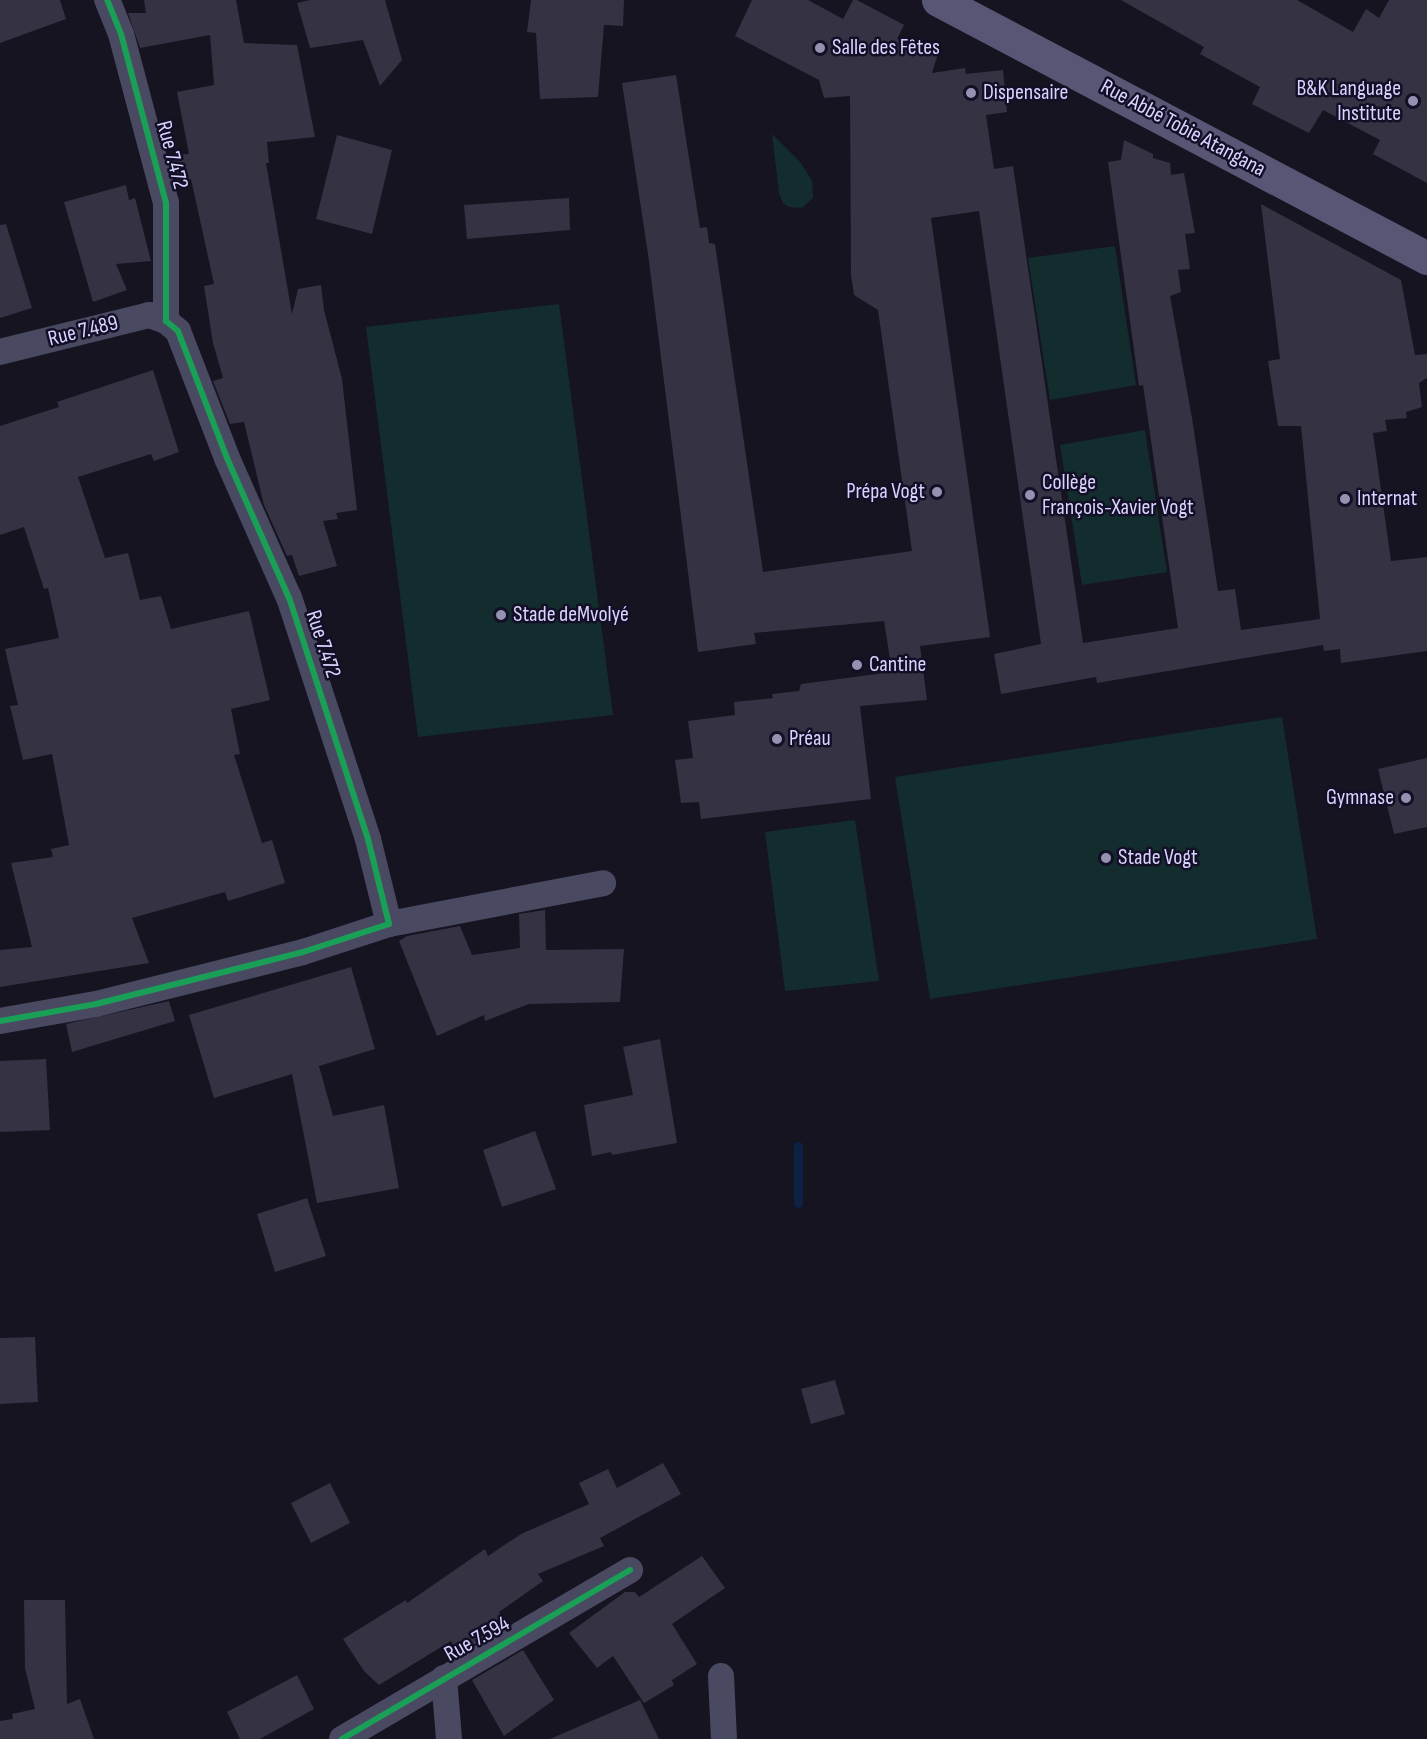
<!DOCTYPE html>
<meta charset="utf-8">
<style>
body{margin:0}
#map{position:relative;width:1427px;height:1739px;overflow:hidden;background:#161421;font-family:"Sofia Sans Condensed",sans-serif}
div>[style]{position:absolute}
.green>*{inset:0;background:#132c2d}
.stream>*{height:9px;margin:-4.5px;padding:0 4.5px;transform-origin:4.5px;border-radius:4.5px;background:#0d2144}
.building>*{inset:0;background:#343243}
.street>*{height:26px;margin:-13px;padding:0 13px;transform-origin:13px;border-radius:13px;background:#4a4962}
.secondary>*{height:33px;margin:-16.5px;padding:0 16.5px;transform-origin:16.5px;border-radius:16.5px;background:#575674}
.cycleway>*{height:6px;margin:-3px;padding:0 3px;transform-origin:3px;border-radius:3px;background:#1a9f57}
.dots>*{width:16px;height:16px;translate:-50% -50%;box-sizing:border-box;border:3px solid #130f26;border-radius:50%}
span{translate:-50% -50%;white-space:nowrap;text-align:center;line-height:1.15;-webkit-text-stroke:5px #130f26;paint-order:stroke}
.poi-label{font-size:22px;color:#d9d4ff}
.left{translate:0 -50%;text-align:left}
.right{translate:-100% -50%;text-align:right}
.street-label{font-size:22px;color:#d9d4ff}
</style>
<div id="map">
<div class="green">
<div style="clip-path:polygon(772px 134px,801px 163px,812px 181px,813px 198px,802px 208px,789px 207px,783px 203px,779px 193px)"></div>
<div style="clip-path:polygon(1115px 246px,1136px 385px,1050px 400px,1028px 258px)"></div>
<div style="clip-path:polygon(559px 304px,613px 715px,418px 737px,366px 327px)"></div>
<div style="clip-path:polygon(1145px 430px,1167px 572px,1082px 585px,1060px 445px)"></div>
<div style="clip-path:polygon(1282px 717px,1317px 939px,930px 999px,895px 777px)"></div>
<div style="clip-path:polygon(855px 820px,879px 981px,785px 991px,765px 832px)"></div>
</div>
<div class="stream">
<div style="left:798px;top:1146px;width:57px;rotate:90deg"></div>
</div>
<div class="building">
<div style="clip-path:polygon(0 0,60px 0,66px 19px,0 43px)"></div>
<div style="clip-path:polygon(144px 0,236px 0,244px 43px,297px 45px,315px 137px,267px 142px,269px 163px,266px 163px,292px 314px,298px 289px,321px 285px,324px 310px,342px 379px,357px 510px,336px 513px,338px 519px,323px 521px,337px 566px,299px 576px,292px 555px,287px 556px,264px 505px,244px 422px,230px 424px,213px 381px,223px 378px,213px 343px,204px 286px,214px 284px,191px 179px,176px 181px,172px 155px,189px 154px,177px 92px,214px 85px,210px 35px,140px 48px,128px 13px,146px 13px)"></div>
<div style="clip-path:polygon(310px 0,385px 0,402px 60px,380px 86px,363px 40px,310px 48px,297px 3px)"></div>
<div style="clip-path:polygon(531px 0,624px 0,623px 26px,604px 25px,598px 97px,540px 99px,536px 33px,527px 32px)"></div>
<div style="clip-path:polygon(752px 0,808px 0,843px 19px,853px 0,857px 0,904px 25px,897px 39px,938px 54px,932px 73px,965px 68px,966px 74px,1003px 70px,1007px 112px,986px 115px,994px 169px,1013px 166px,1083px 643px,1178px 628px,1143px 385px,1139px 386px,1108px 162px,1121px 160px,1124px 140px,1153px 154px,1153px 158px,1170px 163px,1171px 175px,1184px 173px,1195px 233px,1185px 234px,1190px 269px,1178px 270px,1181px 292px,1170px 296px,1192px 418px,1218px 591px,1235px 589px,1241px 630px,1320px 619px,1301px 426px,1278px 426px,1268px 361px,1280px 359px,1261px 204px,1401px 280px,1415px 355px,1427px 354px,1427px 378px,1419px 383px,1422px 407px,1406px 412px,1407px 418px,1385px 420px,1387px 431px,1373px 433px,1391px 561px,1427px 557px,1427px 651px,1341px 663px,1340px 649px,1324px 651px,1323px 645px,1097px 683px,1096px 677px,1001px 694px,994px 654px,1041px 644px,979px 211px,931px 218px,990px 637px,920px 646px,927px 700px,860px 706px,871px 799px,701px 819px,699px 802px,681px 803px,675px 760px,693px 758px,688px 721px,735px 715px,734px 702px,773px 698px,772px 694px,799px 691px,801px 684px,892px 672px,884px 621px,754px 633px,756px 644px,698px 652px,648px 254px,622px 83px,676px 75px,700px 228px,707px 227px,709px 243px,715px 244px,763px 572px,912px 551px,878px 310px,854px 295px,851px 275px,850px 96px,824px 98px,819px 80px,735px 36px)"></div>
<div style="clip-path:polygon(1121px 0,1297px 0,1353px 32px,1366px 9px,1379px 18px,1389px 0,1427px 0,1427px 183px,1373px 154px,1380px 140px,1323px 110px,1309px 133px,1252px 104px,1260px 87px,1200px 54px,1204px 47px)"></div>
<div style="clip-path:polygon(337px 135px,392px 150px,372px 234px,316px 219px)"></div>
<div style="clip-path:polygon(126px 185px,129px 200px,135px 198px,151px 261px,116px 264px,127px 290px,93px 302px,64px 202px)"></div>
<div style="clip-path:polygon(569px 198px,570px 230px,467px 239px,464px 205px)"></div>
<div style="clip-path:polygon(6px 224px,32px 308px,0 318px,0 225px)"></div>
<div style="clip-path:polygon(153px 370px,179px 452px,154px 461px,151px 454px,78px 477px,105px 558px,128px 553px,140px 600px,161px 596px,171px 629px,249px 611px,270px 700px,231px 709px,240px 754px,234px 755px,262px 843px,272px 840px,285px 883px,228px 901px,225px 892px,132px 918px,149px 963px,0 987px,0 950px,32px 947px,11px 863px,53px 857px,51px 849px,69px 845px,52px 754px,23px 760px,10px 706px,18px 705px,5px 649px,59px 638px,48px 588px,44px 589px,24px 527px,0 535px,0 426px,59px 407px,57px 402px)"></div>
<div style="clip-path:polygon(1427px 758px,1427px 827px,1394px 834px,1378px 769px)"></div>
<div style="clip-path:polygon(545px 910px,546px 950px,624px 949px,620px 1002px,529px 1004px,485px 1021px,484px 1015px,437px 1036px,399px 941px,407px 936px,460px 926px,472px 955px,520px 948px,519px 914px)"></div>
<div style="clip-path:polygon(351px 967px,375px 1049px,319px 1066px,333px 1116px,384px 1105px,399px 1188px,317px 1203px,292px 1074px,214px 1098px,189px 1015px)"></div>
<div style="clip-path:polygon(169px 1001px,175px 1021px,72px 1052px,66px 1024px)"></div>
<div style="clip-path:polygon(660px 1039px,677px 1143px,612px 1155px,611px 1152px,592px 1156px,584px 1105px,633px 1095px,623px 1047px)"></div>
<div style="clip-path:polygon(46px 1059px,50px 1130px,0 1132px,0 1061px)"></div>
<div style="clip-path:polygon(535px 1131px,556px 1189px,502px 1207px,483px 1150px)"></div>
<div style="clip-path:polygon(307px 1198px,326px 1256px,275px 1272px,257px 1214px)"></div>
<div style="clip-path:polygon(35px 1337px,38px 1402px,0 1404px,0 1338px)"></div>
<div style="clip-path:polygon(835px 1380px,845px 1414px,811px 1424px,801px 1389px)"></div>
<div style="clip-path:polygon(663px 1463px,681px 1494px,600px 1538px,604px 1546px,538px 1574px,543px 1581px,499px 1612px,507px 1625px,458px 1654px,451px 1641px,379px 1685px,364px 1671px,343px 1639px,406px 1600px,407px 1603px,485px 1549px,488px 1556px,521px 1534px,589px 1504px,579px 1483px,608px 1469px,617px 1488px)"></div>
<div style="clip-path:polygon(330px 1483px,350px 1523px,311px 1543px,291px 1503px)"></div>
<div style="clip-path:polygon(702px 1556px,725px 1588px,672px 1624px,697px 1664px,672px 1680px,674px 1685px,644px 1703px,613px 1656px,597px 1668px,569px 1633px,625px 1592px,635px 1592px,639px 1597px)"></div>
<div style="clip-path:polygon(24px 1600px,65px 1600px,67px 1704px,80px 1699px,94px 1739px,0 1739px,0 1721px,13px 1719px,12px 1714px,35px 1709px,25px 1668px)"></div>
<div style="clip-path:polygon(523px 1650px,554px 1700px,504px 1736px,472px 1680px)"></div>
<div style="clip-path:polygon(297px 1675px,314px 1709px,260px 1739px,240px 1739px,227px 1712px)"></div>
<div style="clip-path:polygon(640px 1700px,659px 1739px,550px 1739px)"></div>
</div>
<div class="street">
<div style="left:0;top:352px;width:154px;rotate:-13.9deg"></div>
<div style="left:149px;top:315px;width:18px;rotate:19deg"></div>
<div style="left:389px;top:924px;width:218px;rotate:-10.8deg"></div>
<div style="left:0;top:1021px;width:97px;rotate:-10deg"></div>
<div style="left:96px;top:1004px;width:213px;rotate:-14.1deg"></div>
<div style="left:303px;top:952px;width:90px;rotate:-18deg"></div>
<div style="left:389px;top:924px;width:88px;rotate:-103.9deg"></div>
<div style="left:368px;top:839px;width:254px;rotate:-108.1deg"></div>
<div style="left:289px;top:598px;width:153px;rotate:-113.9deg"></div>
<div style="left:227px;top:458px;width:136px;rotate:-111.1deg"></div>
<div style="left:178px;top:331px;width:16px;rotate:-140deg"></div>
<div style="left:166px;top:321px;width:118px;rotate:-90deg"></div>
<div style="left:166px;top:203px;width:175px;rotate:-104.9deg"></div>
<div style="left:121px;top:34px;width:37px;rotate:-112deg"></div>
<div style="left:721px;top:1676px;width:63px;rotate:87.3deg"></div>
<div style="left:444px;top:1678px;width:61px;rotate:85.3deg"></div>
<div style="left:342px;top:1739px;width:334px;rotate:-30.4deg"></div>
</div>
<div class="secondary">
<div style="left:938px;top:0;width:553px;rotate:27.82deg"></div>
</div>
<div class="cycleway">
<div style="left:0;top:1021px;width:97px;rotate:-10deg"></div>
<div style="left:96px;top:1004px;width:213px;rotate:-14.1deg"></div>
<div style="left:303px;top:952px;width:90px;rotate:-18deg"></div>
<div style="left:389px;top:924px;width:88px;rotate:-103.9deg"></div>
<div style="left:368px;top:839px;width:254px;rotate:-108.1deg"></div>
<div style="left:289px;top:598px;width:153px;rotate:-113.9deg"></div>
<div style="left:227px;top:458px;width:136px;rotate:-111.1deg"></div>
<div style="left:178px;top:331px;width:16px;rotate:-140deg"></div>
<div style="left:166px;top:321px;width:118px;rotate:-90deg"></div>
<div style="left:166px;top:203px;width:175px;rotate:-104.9deg"></div>
<div style="left:121px;top:34px;width:37px;rotate:-112deg"></div>
<div style="left:342px;top:1739px;width:334px;rotate:-30.4deg"></div>
</div>
<div class="dots">
<div style="left:820px;top:48px;background:#9591b1"></div>
<div style="left:971px;top:93px;background:#9591b1"></div>
<div style="left:1413px;top:101px;background:#9591b1"></div>
<div style="left:937px;top:492px;background:#9591b1"></div>
<div style="left:1030px;top:495px;background:#9591b1"></div>
<div style="left:1345px;top:499px;background:#9591b1"></div>
<div style="left:501px;top:615px;background:#9591b1"></div>
<div style="left:857px;top:665px;background:#9591b1"></div>
<div style="left:777px;top:739px;background:#9591b1"></div>
<div style="left:1406px;top:798px;background:#9591b1"></div>
<div style="left:1106px;top:858px;background:#9591b1"></div>
</div>
<div class="poi-label">
<span class="left" style="left:832px;top:48px">Salle des Fêtes</span>
<span class="right" style="left:1401px;top:101px">B&amp;K Language<br>Institute</span>
<span class="left" style="left:983px;top:93px">Dispensaire</span>
<span class="left" style="left:1042px;top:495px">Collège<br>François-Xavier Vogt</span>
<span class="right" style="left:925px;top:492px">Prépa Vogt</span>
<span class="left" style="left:1357px;top:499px">Internat</span>
<span class="left" style="left:513px;top:615px">Stade deMvolyé</span>
<span class="left" style="left:869px;top:665px">Cantine</span>
<span class="left" style="left:789px;top:739px">Préau</span>
<span class="right" style="left:1394px;top:798px">Gymnase</span>
<span class="left" style="left:1118px;top:858px">Stade Vogt</span>
</div>
<div class="street-label">
<span style="left:1183px;top:128px;rotate:28deg">Rue Abbé Tobie Atangana</span>
<span style="left:172px;top:155px;rotate:75deg">Rue 7.472</span>
<span style="left:83px;top:331px;rotate:-14deg">Rue 7.489</span>
<span style="left:323px;top:644px;rotate:72deg">Rue 7.472</span>
<span style="left:477px;top:1639px;rotate:-29deg">Rue 7.594</span>
</div>
</div>
